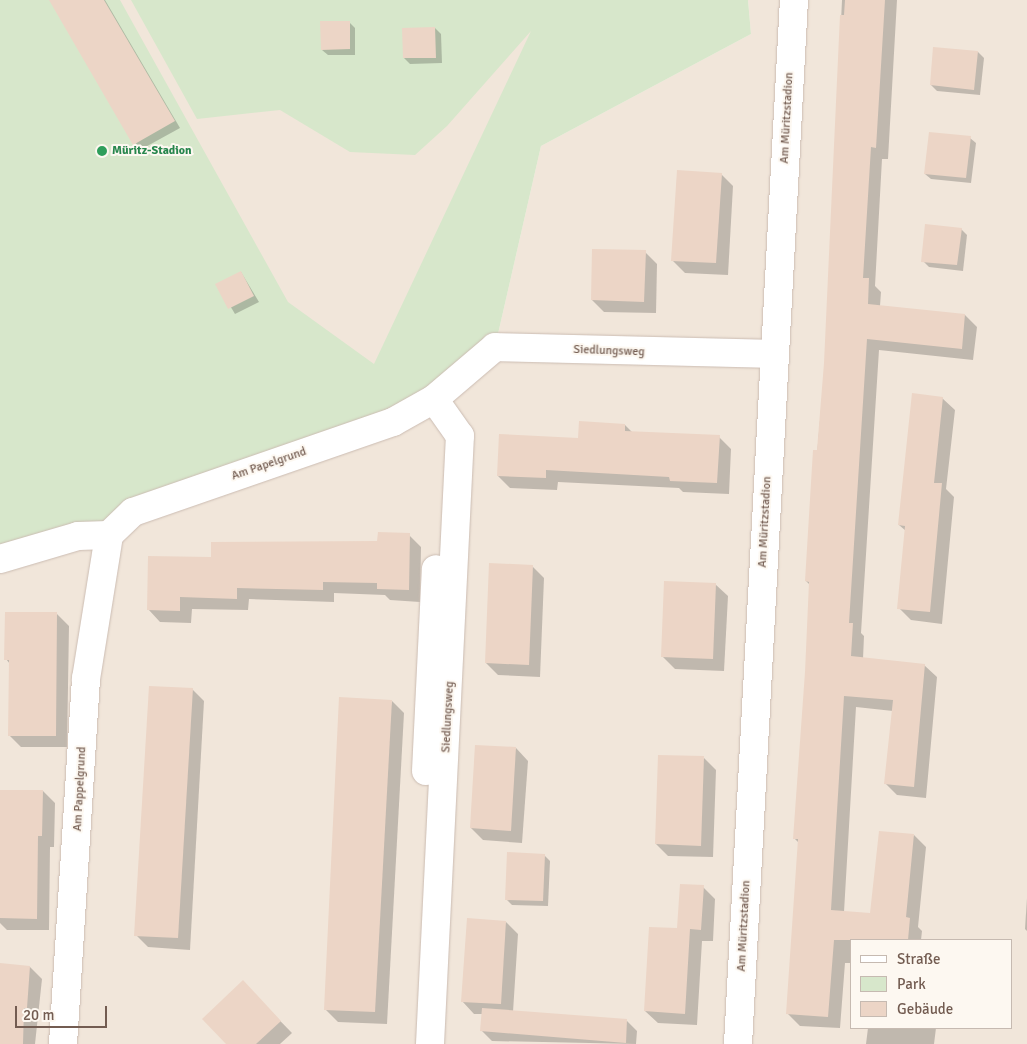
<!DOCTYPE html>
<meta charset="utf-8">
<style>
body{margin:0}
#map{position:relative;width:1027px;height:1044px;overflow:hidden;background:#faf4eb;font-family:Signika,sans-serif}
div>[style]{position:absolute}
.residential>*{inset:0;background:#f1e6da}
.green>*{inset:0;background:#d7e7cb}
.shadow>*{inset:0;background:#0003}
.building>*{inset:0;background:#ecd5c6}
.roads{filter:drop-shadow(0 0 1px #cbbcb2) drop-shadow(0 0 1px #cbbcb2)}
.minor>*{height:28px;margin:-14px;padding:0 14px;transform-origin:14px;border-radius:14px;background:#fff}
.dots>*{width:14px;height:14px;translate:-50% -50%;box-sizing:border-box;border:2px solid #fdf8f1;border-radius:50%}
span{translate:-50% -50%;white-space:nowrap;text-align:center;line-height:1.15;-webkit-text-stroke:4px #fdf8f1;paint-order:stroke}
.street-label{font-size:12px;color:#735c51}
.leisure-label{font-size:12px;color:#27864d;font-weight:700}
.left{translate:0 -50%;text-align:left}
.legend{position:absolute;left:850px;top:939px;width:162px;height:90px;box-sizing:border-box;background:#fdf8f1;border:1px solid #c6bab1;margin:0;padding:6px 9px;list-style:none;font-size:15px;color:#735c51}
.legend li{display:flex;align-items:center;gap:10px;height:25px}
.legend b{width:25px;border:1px solid #c6bab1}
.scale{position:absolute;left:15px;top:1006px;width:92px;height:22px;box-sizing:border-box;border:2px solid #735c51;border-top:0;padding-left:6px;font-size:15px;line-height:18px;white-space:nowrap;color:#735c51;-webkit-text-stroke:4px #fdf8f1;paint-order:stroke}
</style>
<div id="map">
<div class="residential">
<div style="clip-path:polygon(evenodd,0 0,548px 0,495px 347px,541px 146px,751px 34px,748px 0,1027px 0,1027px 1044px,0 1044px,0 0,851px 940px,1011px 940px,1011px 1028px,851px 1028px,851px 940px)"></div>
</div>
<div class="green">
<div style="clip-path:polygon(0 0,120px 0,288px 302px,374px 364px,531px 31px,447px 126px,415px 155px,350px 152px,280px 110px,197px 119px,131px 0,748px 0,751px 34px,541px 146px,495px 347px,434px 399px,109px 535px,0 545px)"></div>
</div>
<div class="shadow">
<div style="clip-path:polygon(50px 0,105px 0,180px 128px,140px 150px)"></div>
<div style="clip-path:polygon(842px 0,897px 0,888px 159px,882px 159px,875px 286px,881px 292px,880px 306px,965px 315px,977px 327px,973px 360px,879px 350px,861px 633px,864px 636px,863px 659px,924px 665px,937px 677px,926px 798px,897px 795px,885px 783px,893px 711px,856px 707px,844px 912px,871px 915px,914px 835px,926px 847px,918px 927px,922px 931px,921px 940px,851px 940px,851px 963px,845px 963px,840px 1028px,800px 1026px,788px 1014px,799px 843px,794px 838px,806px 672px,810px 585px,806px 581px,825px 363px)"></div>
<div style="clip-path:polygon(349px 22px,355px 28px,355px 55px,328px 55px,322px 50px)"></div>
<div style="clip-path:polygon(435px 28px,441px 34px,442px 63px,410px 64px,404px 58px)"></div>
<div style="clip-path:polygon(934px 48px,978px 52px,984px 58px,980px 95px,937px 91px,931px 85px)"></div>
<div style="clip-path:polygon(970px 138px,976px 143px,971px 183px,931px 179px,925px 174px)"></div>
<div style="clip-path:polygon(721px 174px,733px 186px,728px 275px,685px 273px,673px 261px)"></div>
<div style="clip-path:polygon(961px 229px,967px 235px,963px 271px,929px 267px,923px 261px)"></div>
<div style="clip-path:polygon(645px 252px,657px 264px,656px 313px,604px 312px,592px 300px)"></div>
<div style="clip-path:polygon(241px 272px,259px 302px,235px 314px,217px 284px)"></div>
<div style="clip-path:polygon(942px 398px,955px 410px,946px 489px,954px 497px,942px 624px,911px 620px,899px 608px,906px 531px,899px 525px)"></div>
<div style="clip-path:polygon(625px 425px,632px 432px,719px 437px,731px 449px,729px 494px,683px 492px,679px 488px,558px 482px,557px 490px,510px 488px,498px 476px,580px 439px)"></div>
<div style="clip-path:polygon(409px 535px,421px 547px,420px 602px,390px 600px,385px 595px,334px 593px,334px 602px,249px 599px,248px 610px,192px 609px,191px 623px,160px 622px,148px 609px,212px 559px,379px 542px)"></div>
<div style="clip-path:polygon(532px 566px,544px 578px,540px 677px,498px 675px,486px 663px)"></div>
<div style="clip-path:polygon(715px 584px,728px 596px,724px 671px,675px 669px,662px 656px)"></div>
<div style="clip-path:polygon(57px 614px,69px 626px,67px 747px,21px 747px,9px 735px,10px 664px,6px 659px)"></div>
<div style="clip-path:polygon(192px 689px,204px 701px,190px 950px,148px 947px,136px 935px)"></div>
<div style="clip-path:polygon(392px 701px,404px 713px,387px 1024px,338px 1022px,326px 1010px)"></div>
<div style="clip-path:polygon(516px 748px,528px 761px,522px 843px,483px 840px,471px 828px)"></div>
<div style="clip-path:polygon(704px 758px,716px 770px,713px 857px,668px 856px,656px 844px)"></div>
<div style="clip-path:polygon(0 791px,43px 791px,55px 803px,54px 847px,50px 847px,49px 930px,7px 930px,0 923px)"></div>
<div style="clip-path:polygon(544px 855px,550px 861px,548px 906px,512px 905px,506px 899px)"></div>
<div style="clip-path:polygon(703px 887px,715px 899px,713px 941px,702px 941px,697px 1025px,658px 1023px,645px 1011px,678px 930px)"></div>
<div style="clip-path:polygon(1027px 898px,1027px 931px,1025px 929px)"></div>
<div style="clip-path:polygon(506px 922px,518px 934px,513px 1012px,627px 1021px,637px 1031px,636px 1044px,492px 1041px,482px 1031px,483px 1014px,474px 1014px,462px 1001px)"></div>
<div style="clip-path:polygon(0 965px,30px 967px,42px 979px,35px 1044px,0 1044px)"></div>
<div style="clip-path:polygon(254px 994px,292px 1033px,280px 1044px,227px 1044px)"></div>
<div style="clip-path:polygon(868px 1028px,936px 1028px,934px 1044px,866px 1044px)"></div>
</div>
<div class="building">
<div style="clip-path:polygon(49px 0,104px 0,175px 121px,133px 145px)"></div>
<div style="clip-path:polygon(845px 0,885px 0,876px 148px,871px 147px,863px 278px,869px 278px,868px 304px,965px 314px,962px 349px,867px 339px,849px 623px,853px 623px,851px 656px,925px 664px,914px 787px,884px 784px,893px 700px,844px 696px,831px 910px,870px 913px,879px 831px,914px 834px,906px 917px,910px 918px,908px 940px,834px 940px,828px 1017px,786px 1014px,798px 839px,793px 839px,805px 672px,809px 582px,805px 581px,813px 450px,817px 450px,824px 363px,840px 15px,844px 15px)"></div>
<div style="clip-path:polygon(320px 21px,350px 21px,350px 49px,321px 50px)"></div>
<div style="clip-path:polygon(435px 27px,436px 58px,403px 58px,402px 28px)"></div>
<div style="clip-path:polygon(933px 47px,978px 51px,974px 90px,930px 85px)"></div>
<div style="clip-path:polygon(929px 132px,971px 136px,966px 178px,924px 174px)"></div>
<div style="clip-path:polygon(677px 170px,722px 173px,716px 263px,671px 261px)"></div>
<div style="clip-path:polygon(925px 224px,962px 228px,957px 265px,921px 262px)"></div>
<div style="clip-path:polygon(592px 249px,646px 250px,644px 302px,591px 300px)"></div>
<div style="clip-path:polygon(241px 271px,254px 296px,228px 309px,215px 284px)"></div>
<div style="clip-path:polygon(912px 393px,943px 397px,934px 483px,942px 483px,930px 612px,897px 609px,905px 526px,898px 525px)"></div>
<div style="clip-path:polygon(579px 421px,625px 424px,625px 431px,720px 435px,717px 483px,670px 481px,669px 477px,546px 470px,546px 478px,497px 476px,499px 434px,578px 438px)"></div>
<div style="clip-path:polygon(378px 532px,410px 533px,409px 590px,377px 589px,377px 583px,323px 582px,323px 590px,237px 588px,237px 599px,180px 597px,180px 611px,147px 610px,148px 556px,211px 557px,211px 542px,377px 541px)"></div>
<div style="clip-path:polygon(489px 563px,533px 565px,529px 665px,485px 663px)"></div>
<div style="clip-path:polygon(664px 581px,716px 583px,713px 659px,661px 657px)"></div>
<div style="clip-path:polygon(5px 612px,57px 612px,56px 736px,8px 736px,9px 660px,4px 660px)"></div>
<div style="clip-path:polygon(149px 686px,193px 688px,178px 938px,134px 936px)"></div>
<div style="clip-path:polygon(339px 697px,392px 700px,375px 1012px,324px 1010px)"></div>
<div style="clip-path:polygon(475px 745px,516px 747px,511px 831px,470px 828px)"></div>
<div style="clip-path:polygon(658px 755px,704px 756px,701px 846px,655px 844px)"></div>
<div style="clip-path:polygon(0 790px,43px 790px,42px 836px,38px 836px,37px 919px,0 918px)"></div>
<div style="clip-path:polygon(507px 852px,545px 854px,543px 901px,505px 900px)"></div>
<div style="clip-path:polygon(680px 884px,704px 885px,701px 930px,690px 929px,685px 1014px,644px 1011px,649px 927px,677px 928px)"></div>
<div style="clip-path:polygon(467px 918px,506px 921px,501px 1004px,461px 1002px)"></div>
<div style="clip-path:polygon(0 963px,30px 966px,27px 1008px,24px 1008px,23px 1044px,0 1044px)"></div>
<div style="clip-path:polygon(243px 980px,281px 1021px,256px 1044px,226px 1044px,202px 1019px)"></div>
<div style="clip-path:polygon(482px 1008px,627px 1019px,626px 1043px,480px 1031px)"></div>
</div>
<div class="roads">
<div class="minor">
<div style="left:109px;top:535px;width:33px;rotate:-44deg"></div>
<div style="left:133px;top:512px;width:275px;rotate:-19.1deg"></div>
<div style="left:393px;top:422px;width:47px;rotate:-29.3deg"></div>
<div style="left:434px;top:399px;width:80px;rotate:-40.4deg"></div>
<div style="left:495px;top:347px;width:278px;rotate:1.4deg"></div>
<div style="left:0;top:559px;width:81px;rotate:-16.4deg"></div>
<div style="left:78px;top:536px;width:31px;rotate:-2deg"></div>
<div style="left:426px;top:771px;width:202px;rotate:-87.2deg"></div>
<div style="left:63px;top:1044px;width:366px;rotate:-86.4deg"></div>
<div style="left:86px;top:679px;width:146px;rotate:-80.9deg"></div>
<div style="left:430px;top:1044px;width:609px;rotate:-87.18deg"></div>
<div style="left:460px;top:436px;width:45px;rotate:-125.1deg"></div>
<div style="left:738px;top:1044px;width:1046px;rotate:-86.93deg"></div>
</div>
</div>
<div class="dots">
<div style="left:102px;top:151px;background:#2e9e5b"></div>
</div>
<div class="street-label">
<span style="left:787px;top:118px;rotate:-87deg">Am Müritzstadion</span>
<span style="left:609px;top:351px;rotate:2deg">Siedlungsweg</span>
<span style="left:269px;top:464px;rotate:-19deg">Am Papelgrund</span>
<span style="left:765px;top:522px;rotate:-87deg">Am Müritzstadion</span>
<span style="left:448px;top:717px;rotate:-87deg">Siedlungsweg</span>
<span style="left:80px;top:789px;rotate:-87deg">Am Pappelgrund</span>
<span style="left:744px;top:926px;rotate:-87deg">Am Müritzstadion</span>
</div>
<div class="leisure-label">
<span class="left" style="left:112px;top:151px">Müritz-Stadion</span>
</div>
<ul class="legend">
<li><b style="height:6px;background:#fff"></b>Straße</li>
<li><b style="height:14px;background:#d7e7cb"></b>Park</li>
<li><b style="height:14px;background:#ecd5c6"></b>Gebäude</li>
</ul>
<div class="scale">20 m</div>
</div>
